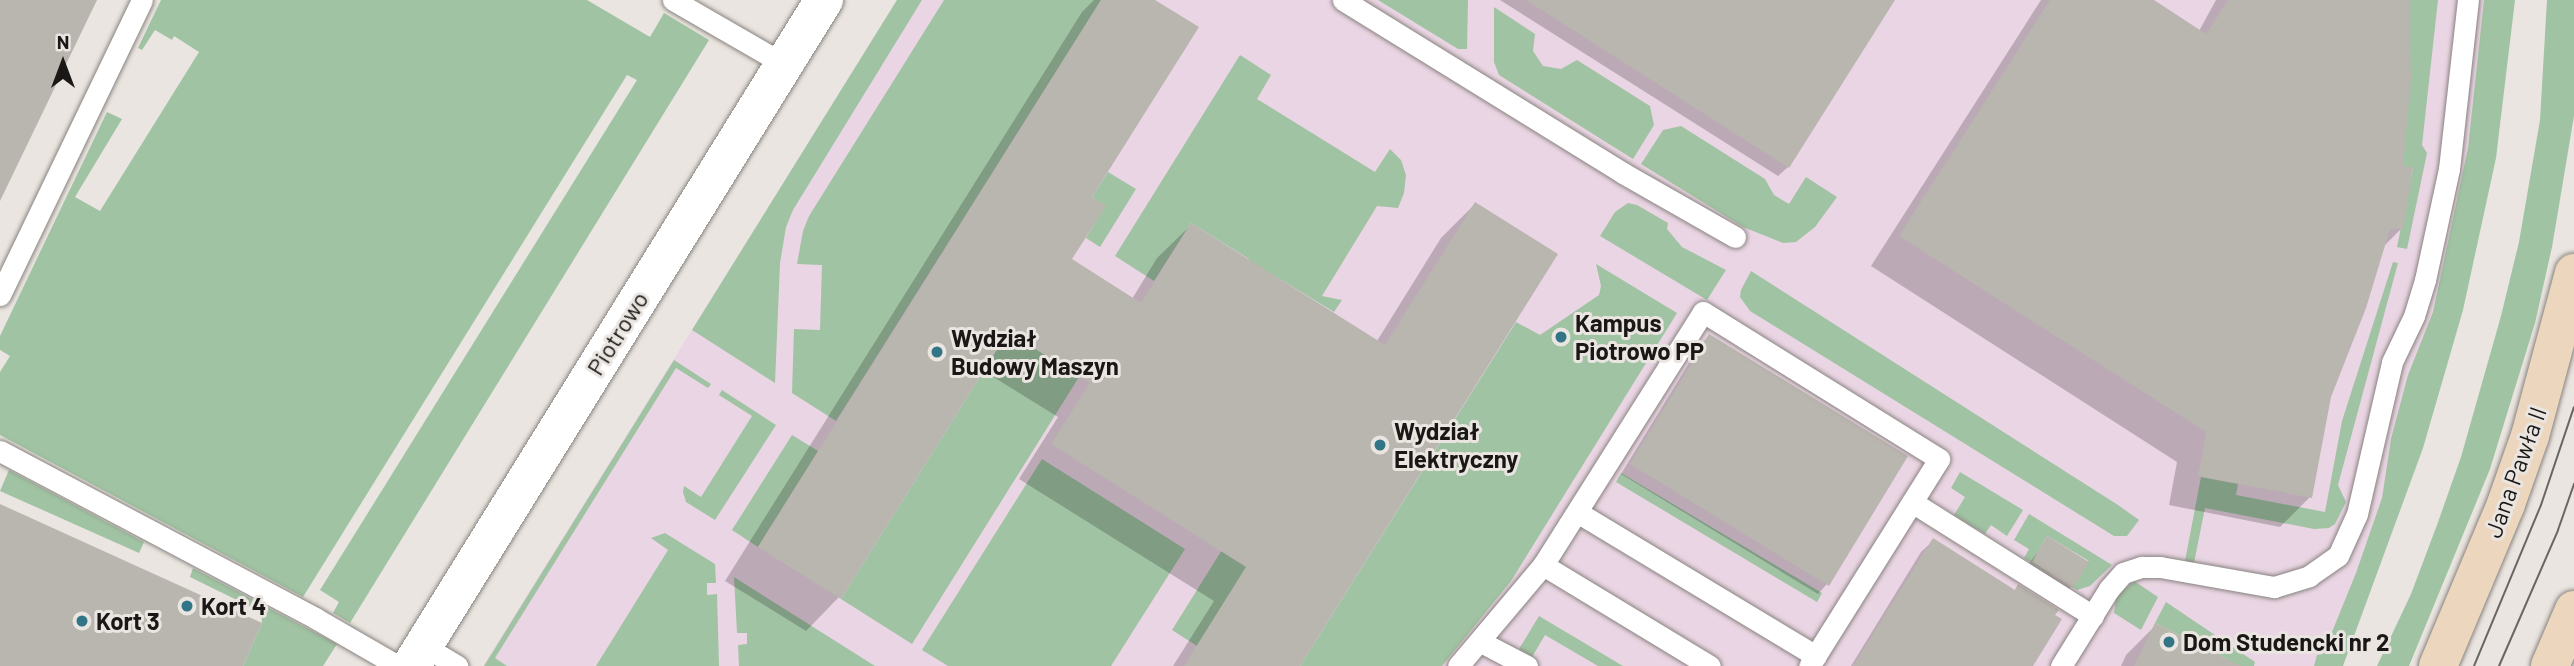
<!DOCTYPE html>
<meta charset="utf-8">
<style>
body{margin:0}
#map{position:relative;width:2574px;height:666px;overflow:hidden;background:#eae5e0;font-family:Barlow,sans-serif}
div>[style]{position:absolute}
.education>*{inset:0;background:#ead5e4}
.green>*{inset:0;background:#a0c3a3}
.shadow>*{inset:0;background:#0003}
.building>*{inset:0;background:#b9b5af}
.roads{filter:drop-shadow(0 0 2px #88837f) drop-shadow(0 0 2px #88837f)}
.lane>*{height:21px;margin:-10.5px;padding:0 10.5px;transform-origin:10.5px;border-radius:10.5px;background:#fff}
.street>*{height:38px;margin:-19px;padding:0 19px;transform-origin:19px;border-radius:19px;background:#fff}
.secondary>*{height:38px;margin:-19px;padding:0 19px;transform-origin:19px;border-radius:19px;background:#edd6be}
.tram>*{height:2px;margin:-1px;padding:0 1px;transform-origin:1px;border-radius:1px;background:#686562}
.dots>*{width:19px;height:19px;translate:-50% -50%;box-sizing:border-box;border:4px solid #eae5e0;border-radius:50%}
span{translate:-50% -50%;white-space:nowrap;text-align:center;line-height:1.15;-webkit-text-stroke:6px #eae5e0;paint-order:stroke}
.poi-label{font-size:24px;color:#1a1816;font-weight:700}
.left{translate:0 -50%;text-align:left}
.street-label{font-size:24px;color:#1a1816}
.north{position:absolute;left:28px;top:28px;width:70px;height:70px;-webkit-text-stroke:5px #eae5e0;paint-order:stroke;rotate:0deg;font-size:19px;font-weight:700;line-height:28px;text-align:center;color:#1a1816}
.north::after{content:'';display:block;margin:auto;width:24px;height:32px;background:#1a1816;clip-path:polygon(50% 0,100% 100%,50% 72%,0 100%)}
</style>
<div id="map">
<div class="education">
<div style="clip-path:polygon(897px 0,2488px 0,2468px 168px,2387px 503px,2326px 666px,483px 666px)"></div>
</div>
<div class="green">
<div style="clip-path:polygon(161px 0,587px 0,650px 37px,664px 13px,709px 40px,350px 623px,333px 613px,339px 602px,320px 590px,637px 80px,627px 75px,303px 597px,0 435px,0 372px,10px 356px,0 350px,0 336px,107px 112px,122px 119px,75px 197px,100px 211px,199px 52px,174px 36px,172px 40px,155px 30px,142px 50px,138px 48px)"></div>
<div style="clip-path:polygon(897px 0,922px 0,793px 210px,786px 227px,780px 263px,775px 383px,692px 330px)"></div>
<div style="clip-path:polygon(944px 0,1101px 0,836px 421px,792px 393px,794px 329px,820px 330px,822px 265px,797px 264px,803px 231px,809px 216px)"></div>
<div style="clip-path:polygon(1378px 0,1468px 0,1467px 49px,1458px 49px)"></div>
<div style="clip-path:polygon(2409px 0,2438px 0,2422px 145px,2427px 153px,2407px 249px,2397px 247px,2413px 168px,2403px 166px)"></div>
<div style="clip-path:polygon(2484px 0,2515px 0,2496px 158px,2463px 310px,2423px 448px,2343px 666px,2314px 666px,2317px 655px,2323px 654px,2356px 573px,2382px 498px,2391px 439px,2408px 375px,2433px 312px,2468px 148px)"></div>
<div style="clip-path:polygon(2547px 0,2574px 0,2574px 116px,2552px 247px,2535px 323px,2490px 469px,2409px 666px,2377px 666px,2411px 594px,2437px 525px,2461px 457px,2501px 316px,2519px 242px,2540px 120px)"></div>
<div style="clip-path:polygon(1494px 7px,1535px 34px,1533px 51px,1543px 66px,1561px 69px,1577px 60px,1650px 106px,1654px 125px,1633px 159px,1499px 75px,1494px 62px)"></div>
<div style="clip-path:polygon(1240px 55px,1271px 75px,1257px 99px,1375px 172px,1390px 149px,1401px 160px,1406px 175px,1404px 193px,1398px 208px,1377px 206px,1322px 296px,1342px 300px,1334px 312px,1275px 276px,1236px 339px,1210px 323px,1249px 259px,1191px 223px,1154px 281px,1115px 256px)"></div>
<div style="clip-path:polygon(1681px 126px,1765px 179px,1774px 195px,1789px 204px,1806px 177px,1837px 197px,1815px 227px,1796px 242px,1783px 243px,1743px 227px,1641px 164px,1663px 130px)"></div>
<div style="clip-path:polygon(1108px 172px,1136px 189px,1100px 247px,1086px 238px,1105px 206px,1092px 197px)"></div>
<div style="clip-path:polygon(1628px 203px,1637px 205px,1668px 223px,1667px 229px,1682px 247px,1726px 270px,1707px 300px,1600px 236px,1615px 212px)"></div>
<div style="clip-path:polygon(2393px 262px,2398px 263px,2338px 485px,2346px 502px,2335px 524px,2329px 528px,2314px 529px,2205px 508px,2194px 563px,2185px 561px,2201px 477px,2238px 484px,2236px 495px,2325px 512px,2342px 421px)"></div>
<div style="clip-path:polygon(1596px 264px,1677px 313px,1511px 581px,1442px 666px,1300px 666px,1516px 322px,1540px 335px,1599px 295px,1601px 286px)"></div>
<div style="clip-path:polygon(1751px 271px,2118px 505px,2139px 520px,2127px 536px,2114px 536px,1750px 311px,1740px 297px,1741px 290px)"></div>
<div style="clip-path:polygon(1038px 284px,1036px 349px,1079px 377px,912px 644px,841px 599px)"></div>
<div style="clip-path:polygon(674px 360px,711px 384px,708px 388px,676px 368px,495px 658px,507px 666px,484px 666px)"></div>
<div style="clip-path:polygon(722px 390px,776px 425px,715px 520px,686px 502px,683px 492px,684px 486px,701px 497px,752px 416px,719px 395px)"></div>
<div style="clip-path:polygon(792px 435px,818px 451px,758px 547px,732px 530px)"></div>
<div style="clip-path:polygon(1290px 441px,1315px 457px,1197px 646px,1172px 630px)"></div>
<div style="clip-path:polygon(1042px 459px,1185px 549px,1111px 666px,948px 666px,922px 650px)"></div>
<div style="clip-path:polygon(9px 470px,144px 542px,139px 553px,0 491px)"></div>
<div style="clip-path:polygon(1960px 472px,2023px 510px,2007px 536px,1991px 525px,1985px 534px,1954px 515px,1965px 497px,1951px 488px)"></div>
<div style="clip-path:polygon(1621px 473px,1822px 593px,1817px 602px,1616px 482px)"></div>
<div style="clip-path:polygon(2029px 514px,2112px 565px,2090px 586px,2077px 590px,2058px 579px,2062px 571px,2089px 561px,2047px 536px,2036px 555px,2055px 566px,2050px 574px,2024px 558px,2029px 549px,2014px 540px)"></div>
<div style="clip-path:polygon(665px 533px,715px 564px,716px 583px,707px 583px,707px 595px,717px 594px,719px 666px,596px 666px,668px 550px,651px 538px)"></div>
<div style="clip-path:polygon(193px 568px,337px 644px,323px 666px,243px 666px,262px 623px,261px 612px,190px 577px)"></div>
<div style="clip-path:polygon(734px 577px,875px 666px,739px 666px,738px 645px,747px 644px,747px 633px,737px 633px)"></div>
<div style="clip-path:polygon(2134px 581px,2158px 597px,2141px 630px,2114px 613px,2116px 597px)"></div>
<div style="clip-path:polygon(2166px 602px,2255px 662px,2254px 666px,2227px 666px,2229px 660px,2155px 623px)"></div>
<div style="clip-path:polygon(1539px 616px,1623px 666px,1598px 666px,1545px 635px,1532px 657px,1519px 649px)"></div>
</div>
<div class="shadow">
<div style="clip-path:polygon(1094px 0,1151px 0,1070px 260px,1132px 299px,1157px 258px,1191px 225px,1377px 341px,1441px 238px,1475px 204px,1298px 666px,1173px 666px,1214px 601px,1019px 479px,1058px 417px,982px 370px,839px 597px,806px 631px,725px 581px,1082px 12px)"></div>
<div style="clip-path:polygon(1500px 0,1893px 0,1788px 167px,1778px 176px)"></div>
<div style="clip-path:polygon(2041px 0,2151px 0,2199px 31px,2216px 0,2407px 0,2401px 229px,2383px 247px,2329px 396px,2310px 497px,2280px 527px,2169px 505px,2177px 462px,1871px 266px)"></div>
<div style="clip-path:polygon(1709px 336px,1827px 584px,1818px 594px,1621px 474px,1700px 345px)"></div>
<div style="clip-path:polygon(2048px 538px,2071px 587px,2062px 596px,2023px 572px)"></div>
<div style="clip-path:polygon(1933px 541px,2014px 591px,2018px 586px,2031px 666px,1851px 666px,1921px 552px)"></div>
<div style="clip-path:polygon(2156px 625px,2225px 666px,2121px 666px,2126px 655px)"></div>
</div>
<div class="building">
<div style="clip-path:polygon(0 0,97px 0,0 201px)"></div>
<div style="clip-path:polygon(1101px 0,1155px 0,1199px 27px,1092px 197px,1106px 206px,1072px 259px,1141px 303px,1191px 223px,1385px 345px,1475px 202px,1558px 254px,1300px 666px,1184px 666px,1246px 567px,1051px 444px,1090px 383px,1008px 332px,841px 599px,758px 547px)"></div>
<div style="clip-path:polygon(1526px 0,1895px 0,1789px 168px)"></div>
<div style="clip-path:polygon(2050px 0,2154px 0,2206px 34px,2228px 0,2409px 0,2411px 79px,2403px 166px,2413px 167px,2403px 229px,2390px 229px,2366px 308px,2331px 397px,2312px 498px,2198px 476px,2206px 432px,1899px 236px)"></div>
<div style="clip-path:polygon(1709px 334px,1908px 456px,1829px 586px,1630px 464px)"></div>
<div style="clip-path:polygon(0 504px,262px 623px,243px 666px,0 666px)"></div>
<div style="clip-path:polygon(2047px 536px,2089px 562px,2073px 588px,2032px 562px)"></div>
<div style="clip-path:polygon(1933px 538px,2015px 590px,2018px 584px,2059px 610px,2055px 615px,2062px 619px,2033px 666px,1853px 666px)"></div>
<div style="clip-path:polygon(2155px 623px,2241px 666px,2134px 666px)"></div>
</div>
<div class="roads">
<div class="lane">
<div style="left:673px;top:0;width:128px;rotate:30deg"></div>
<div style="left:1343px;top:0;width:329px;rotate:31.7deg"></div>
<div style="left:1623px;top:173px;width:129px;rotate:29.7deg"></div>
<div style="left:0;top:295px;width:327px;rotate:-64.3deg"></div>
<div style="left:0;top:451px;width:357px;rotate:27.9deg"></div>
<div style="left:315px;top:618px;width:96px;rotate:30deg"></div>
<div style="left:1912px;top:502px;width:214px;rotate:32.2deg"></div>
<div style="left:1577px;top:512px;width:279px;rotate:31.1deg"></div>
<div style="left:1543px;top:565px;width:195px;rotate:31.2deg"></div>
<div style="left:1481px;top:642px;width:52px;rotate:27.6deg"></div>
<div style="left:424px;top:646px;width:39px;rotate:31deg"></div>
<div style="left:1458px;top:666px;width:132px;rotate:-49.9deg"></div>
<div style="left:1543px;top:565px;width:299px;rotate:-57.7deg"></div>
<div style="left:1703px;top:312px;width:278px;rotate:31.9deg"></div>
<div style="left:1939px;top:459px;width:244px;rotate:122.1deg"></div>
<div style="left:2061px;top:666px;width:91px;rotate:-58.1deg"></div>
<div style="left:2109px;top:589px;width:21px;rotate:-49deg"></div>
<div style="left:2123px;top:573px;width:20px;rotate:-18deg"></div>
<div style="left:2142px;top:567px;width:18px"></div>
<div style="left:2160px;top:567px;width:116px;rotate:10deg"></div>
<div style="left:2274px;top:587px;width:37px;rotate:-17deg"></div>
<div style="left:2309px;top:576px;width:35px;rotate:-35deg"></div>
<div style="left:2338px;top:556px;width:46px;rotate:-65.7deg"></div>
<div style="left:2357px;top:514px;width:156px;rotate:-77deg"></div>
<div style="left:2392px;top:362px;width:51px;rotate:-64.4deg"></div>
<div style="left:2414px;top:316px;width:38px;rotate:-73deg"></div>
<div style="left:2425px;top:280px;width:114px;rotate:-77.8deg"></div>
<div style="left:2449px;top:169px;width:170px;rotate:-83.6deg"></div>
</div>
<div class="street">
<div style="left:411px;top:666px;width:784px;rotate:-58.2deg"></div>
</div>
<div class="secondary">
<div style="left:2438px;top:666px;width:176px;rotate:-67.2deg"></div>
<div style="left:2506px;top:504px;width:72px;rotate:-70.6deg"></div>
<div style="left:2530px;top:436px;width:169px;rotate:-74.9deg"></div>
<div style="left:2550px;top:666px;width:61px;rotate:-66.8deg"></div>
</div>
</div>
<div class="tram">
<div style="left:2474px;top:666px;width:174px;rotate:-67.4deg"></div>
<div style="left:2541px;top:505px;width:103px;rotate:-71.4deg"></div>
<div style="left:2499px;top:666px;width:148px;rotate:-66.5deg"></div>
<div style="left:2558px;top:530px;width:49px;rotate:-70.8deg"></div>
</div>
<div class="dots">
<div style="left:1561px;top:337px;background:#327586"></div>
<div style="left:937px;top:352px;background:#327586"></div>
<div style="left:1380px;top:445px;background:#327586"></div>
<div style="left:187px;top:606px;background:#327586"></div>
<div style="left:82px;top:621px;background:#327586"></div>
<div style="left:2169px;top:642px;background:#327586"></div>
</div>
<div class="poi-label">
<span class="left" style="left:1575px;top:337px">Kampus<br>Piotrowo PP</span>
<span class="left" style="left:951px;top:352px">Wydział<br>Budowy Maszyn</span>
<span class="left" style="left:1394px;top:445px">Wydział<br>Elektryczny</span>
<span class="left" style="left:201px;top:606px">Kort 4</span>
<span class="left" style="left:96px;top:621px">Kort 3</span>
<span class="left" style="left:2183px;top:642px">Dom Studencki nr 2</span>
</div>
<div class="street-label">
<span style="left:617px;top:333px;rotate:-58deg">Piotrowo</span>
<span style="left:2515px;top:472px;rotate:-70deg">Jana Pawła II</span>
</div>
<div class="north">N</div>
</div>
